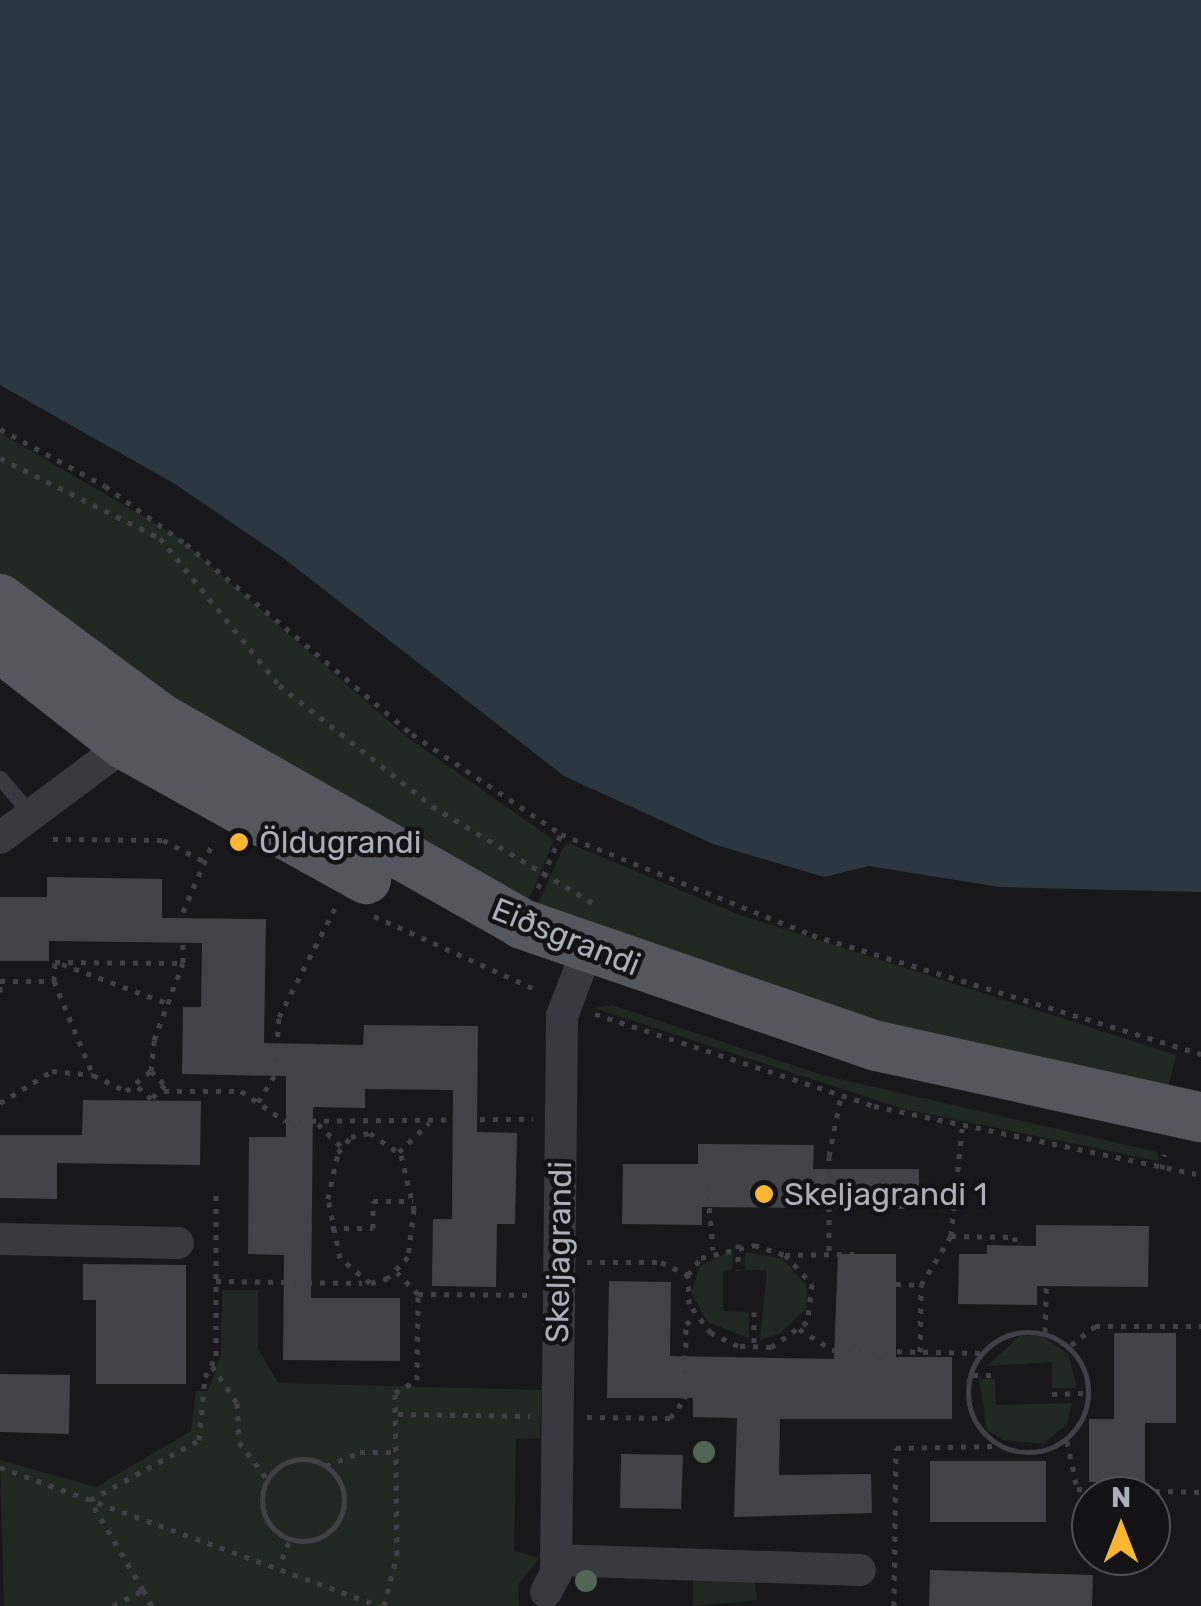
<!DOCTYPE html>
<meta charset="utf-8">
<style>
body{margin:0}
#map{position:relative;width:1201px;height:1606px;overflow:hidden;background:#18181a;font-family:Rubik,sans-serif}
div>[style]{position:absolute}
.green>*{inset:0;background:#202921}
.water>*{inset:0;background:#2d373f}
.building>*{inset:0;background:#424347}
.path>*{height:5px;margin-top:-2.5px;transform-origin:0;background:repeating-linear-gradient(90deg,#3f4147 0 5px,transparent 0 13px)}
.path>.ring{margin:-2.5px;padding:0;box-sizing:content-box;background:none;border:5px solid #3f4147;border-radius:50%}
.lane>*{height:15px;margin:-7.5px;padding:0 7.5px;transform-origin:7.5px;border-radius:7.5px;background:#393a3f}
.street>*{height:32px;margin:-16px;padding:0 16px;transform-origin:16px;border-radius:16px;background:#393a3f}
.primary>*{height:50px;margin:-25px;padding:0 25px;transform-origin:25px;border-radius:25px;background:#55575f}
.trees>*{width:22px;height:22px;margin:-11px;border-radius:50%;background:#516654}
.dots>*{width:28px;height:28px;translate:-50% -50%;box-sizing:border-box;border:5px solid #131315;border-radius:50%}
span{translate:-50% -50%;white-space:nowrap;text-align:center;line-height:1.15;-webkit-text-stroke:9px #131315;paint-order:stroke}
.poi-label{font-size:32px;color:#aaafba}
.left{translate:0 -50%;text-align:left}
.street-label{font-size:32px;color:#aaafba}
.north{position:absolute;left:1071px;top:1476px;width:100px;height:100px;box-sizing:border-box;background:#131315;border:2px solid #4f5157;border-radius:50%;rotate:0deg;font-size:28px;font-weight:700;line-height:40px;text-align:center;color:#aaafba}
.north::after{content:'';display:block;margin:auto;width:35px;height:45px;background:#f9b631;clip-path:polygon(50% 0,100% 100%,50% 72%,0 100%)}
</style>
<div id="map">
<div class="green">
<div style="clip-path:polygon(0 433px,175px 535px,408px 738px,554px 840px,527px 904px,369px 830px,0 580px)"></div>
<div style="clip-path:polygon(566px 842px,740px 915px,1176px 1055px,1166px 1096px,1013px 1068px,534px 912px)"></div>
<div style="clip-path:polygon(612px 1005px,822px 1075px,1157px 1152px,1159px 1161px,904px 1109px,594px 1008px)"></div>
<div style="clip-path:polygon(733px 1250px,732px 1270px,723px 1271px,723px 1311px,749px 1312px,749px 1338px,708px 1322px,691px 1293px,700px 1266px)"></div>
<div style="clip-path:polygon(745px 1252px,782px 1259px,806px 1284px,807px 1308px,779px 1334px,760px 1340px,767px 1270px,745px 1270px)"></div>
<div style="clip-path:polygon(222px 1290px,258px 1290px,258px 1349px,278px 1383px,542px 1390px,540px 1438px,516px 1439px,514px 1551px,539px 1558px,518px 1585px,519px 1606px,4px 1606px,0 1460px,96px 1487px,191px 1431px,196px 1391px,208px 1391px,221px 1355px)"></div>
<div style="clip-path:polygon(1040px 1335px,1068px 1354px,1077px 1388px,1052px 1388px,1052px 1362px,987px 1366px,1020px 1336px)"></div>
<div style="clip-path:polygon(979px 1379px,995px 1379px,996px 1405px,1072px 1403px,1067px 1424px,1043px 1444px,1003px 1440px,987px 1430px)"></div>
<div style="clip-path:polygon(693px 1571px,755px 1582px,757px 1600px,693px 1606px)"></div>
</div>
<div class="water">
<div style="clip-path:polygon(0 0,1201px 0,1201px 892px,1000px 887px,869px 866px,824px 877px,713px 844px,564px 776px,282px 557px,175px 484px,0 385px)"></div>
</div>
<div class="building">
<div style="clip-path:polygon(47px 877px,162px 879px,162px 918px,266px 919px,264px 1043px,363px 1045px,364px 1025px,478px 1026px,477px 1132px,517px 1133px,515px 1224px,497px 1224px,496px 1287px,432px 1286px,433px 1219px,452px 1219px,453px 1090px,365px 1089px,365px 1108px,313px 1107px,311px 1298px,400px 1298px,400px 1361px,283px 1360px,284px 1255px,248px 1254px,249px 1137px,286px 1137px,286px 1076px,182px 1074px,183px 1007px,201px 1007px,202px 943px,49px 941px,49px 961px,0 961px,0 897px,47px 897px)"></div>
<div style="clip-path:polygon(83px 1100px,201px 1101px,200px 1165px,57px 1163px,57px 1199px,0 1198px,0 1135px,82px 1135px)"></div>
<div style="clip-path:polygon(698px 1144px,814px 1145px,813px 1169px,919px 1169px,919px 1209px,702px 1207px,702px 1225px,622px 1224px,623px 1164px,698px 1164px)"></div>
<div style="clip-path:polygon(1036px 1225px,1149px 1226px,1148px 1287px,1037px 1286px,1037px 1305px,958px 1304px,959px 1254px,987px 1254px,987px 1245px,1036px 1246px)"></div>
<div style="clip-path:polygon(838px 1254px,896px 1254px,896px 1357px,952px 1357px,952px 1419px,780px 1419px,779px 1475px,871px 1474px,872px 1513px,734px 1517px,737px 1418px,693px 1417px,693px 1398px,607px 1398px,609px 1281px,671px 1282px,670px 1356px,834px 1359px)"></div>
<div style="clip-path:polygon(83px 1264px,186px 1265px,186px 1384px,96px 1384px,96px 1300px,83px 1300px)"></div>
<div style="clip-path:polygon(1114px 1333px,1176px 1333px,1176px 1423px,1145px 1423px,1145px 1482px,1089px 1482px,1089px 1419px,1114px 1419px)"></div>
<div style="clip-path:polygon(0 1374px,70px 1375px,69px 1434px,0 1432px)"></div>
<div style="clip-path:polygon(621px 1454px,683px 1455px,681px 1509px,620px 1508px)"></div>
<div style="clip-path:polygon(930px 1461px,1046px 1461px,1046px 1522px,930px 1522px)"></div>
<div style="clip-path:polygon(930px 1570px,1093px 1575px,1092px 1606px,929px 1606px)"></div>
</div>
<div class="path">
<div style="left:0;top:429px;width:119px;rotate:28.5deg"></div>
<div style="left:105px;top:486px;width:100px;rotate:35.6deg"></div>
<div style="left:186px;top:544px;width:295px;rotate:40.1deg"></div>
<div style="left:412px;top:734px;width:179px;rotate:33.9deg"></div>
<div style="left:561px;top:834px;width:271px;rotate:21.9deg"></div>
<div style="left:812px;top:935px;width:407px;rotate:17deg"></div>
<div style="left:0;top:458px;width:179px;rotate:26.6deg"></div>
<div style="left:160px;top:538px;width:189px;rotate:51deg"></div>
<div style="left:279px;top:685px;width:195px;rotate:38.3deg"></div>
<div style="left:432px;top:806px;width:188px;rotate:31.1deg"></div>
<div style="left:53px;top:839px;width:110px;rotate:0.5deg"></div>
<div style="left:163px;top:840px;width:47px;rotate:27.6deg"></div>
<div style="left:538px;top:888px;width:59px;rotate:-66.9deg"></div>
<div style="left:374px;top:916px;width:179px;rotate:24.4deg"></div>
<div style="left:62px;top:964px;width:112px;rotate:20.4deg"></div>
<div style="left:54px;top:981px;width:102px;rotate:67.5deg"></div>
<div style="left:0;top:992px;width:11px;rotate:-90deg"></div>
<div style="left:0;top:981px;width:54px"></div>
<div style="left:54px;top:981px;width:19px;rotate:-87deg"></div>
<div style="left:55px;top:962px;width:128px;rotate:0.4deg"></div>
<div style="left:183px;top:963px;width:51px;rotate:-90deg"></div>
<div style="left:183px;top:912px;width:78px;rotate:-66.7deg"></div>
<div style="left:595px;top:1014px;width:294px;rotate:18.2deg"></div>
<div style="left:874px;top:1106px;width:329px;rotate:11.9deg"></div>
<div style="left:151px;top:1071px;width:31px;rotate:-84deg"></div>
<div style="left:154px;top:1040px;width:82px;rotate:-69.4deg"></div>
<div style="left:164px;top:1091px;width:77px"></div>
<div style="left:241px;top:1091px;width:53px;rotate:34.3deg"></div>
<div style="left:285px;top:1121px;width:248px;rotate:-0.5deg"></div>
<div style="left:258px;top:1102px;width:32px;rotate:-58deg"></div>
<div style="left:275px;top:1075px;width:58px;rotate:-86.1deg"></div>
<div style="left:279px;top:1017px;width:127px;rotate:-62.8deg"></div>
<div style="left:0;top:1103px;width:61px;rotate:-31.6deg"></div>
<div style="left:52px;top:1071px;width:41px;rotate:5.6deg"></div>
<div style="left:93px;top:1075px;width:37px;rotate:26deg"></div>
<div style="left:126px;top:1091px;width:32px;rotate:-39deg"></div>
<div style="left:151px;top:1071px;width:20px;rotate:45deg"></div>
<div style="left:165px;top:1085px;width:20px;rotate:135deg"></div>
<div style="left:151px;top:1099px;width:19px;rotate:-137deg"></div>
<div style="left:318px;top:1124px;width:33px;rotate:44deg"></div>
<div style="left:370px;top:1133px;width:38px;rotate:35deg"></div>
<div style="left:401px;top:1155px;width:56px;rotate:76.5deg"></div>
<div style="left:414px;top:1209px;width:48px;rotate:97.1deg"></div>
<div style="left:408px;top:1257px;width:29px;rotate:134deg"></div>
<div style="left:388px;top:1278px;width:19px;rotate:164deg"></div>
<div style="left:370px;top:1283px;width:39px;rotate:-140deg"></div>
<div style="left:340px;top:1258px;width:60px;rotate:-101.5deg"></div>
<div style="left:328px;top:1199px;width:47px;rotate:-77.7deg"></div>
<div style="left:338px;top:1153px;width:21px;rotate:-51deg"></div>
<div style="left:351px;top:1137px;width:19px;rotate:-12deg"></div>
<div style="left:399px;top:1152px;width:42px;rotate:-44deg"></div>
<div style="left:1162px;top:1169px;width:15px;rotate:-82deg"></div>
<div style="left:707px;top:1182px;width:68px;rotate:85deg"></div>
<div style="left:331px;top:1228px;width:42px"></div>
<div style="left:373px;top:1228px;width:27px;rotate:-90deg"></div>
<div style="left:373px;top:1201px;width:40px"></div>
<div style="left:951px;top:1236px;width:64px;rotate:0.9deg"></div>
<div style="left:1015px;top:1237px;width:8px;rotate:90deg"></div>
<div style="left:738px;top:1244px;width:26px;rotate:90deg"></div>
<div style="left:754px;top:1245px;width:33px;rotate:18deg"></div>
<div style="left:785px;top:1255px;width:40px;rotate:47deg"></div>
<div style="left:812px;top:1284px;width:38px;rotate:97deg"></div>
<div style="left:807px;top:1322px;width:44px;rotate:145.2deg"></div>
<div style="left:771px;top:1347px;width:33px;rotate:-178deg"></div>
<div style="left:738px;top:1346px;width:30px;rotate:-154deg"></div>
<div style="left:711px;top:1333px;width:36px;rotate:-127deg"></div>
<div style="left:689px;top:1304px;width:29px;rotate:-92deg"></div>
<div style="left:688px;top:1275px;width:21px;rotate:-53deg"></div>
<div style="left:701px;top:1258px;width:55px;rotate:-13.8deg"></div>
<div style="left:829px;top:1251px;width:95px;rotate:-90deg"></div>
<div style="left:829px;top:1156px;width:61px;rotate:-78.7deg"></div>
<div style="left:785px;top:1255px;width:69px;rotate:-0.8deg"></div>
<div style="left:587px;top:1262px;width:74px"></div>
<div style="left:661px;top:1262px;width:30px;rotate:26deg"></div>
<div style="left:216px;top:1281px;width:146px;rotate:0.8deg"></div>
<div style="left:896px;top:1284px;width:25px;rotate:2deg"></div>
<div style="left:418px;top:1294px;width:112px;rotate:0.5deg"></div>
<div style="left:754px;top:1312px;width:34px;rotate:90deg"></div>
<div style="left:799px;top:1329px;width:39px;rotate:32deg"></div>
<div style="left:832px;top:1350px;width:150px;rotate:1.1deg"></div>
<div style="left:1045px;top:1332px;width:67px;rotate:-88.3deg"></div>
<div class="ring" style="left:968px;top:1332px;width:115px;height:115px"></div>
<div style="left:1071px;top:1345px;width:31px;rotate:-38deg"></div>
<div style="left:1095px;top:1326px;width:106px"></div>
<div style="left:920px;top:1352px;width:67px;rotate:-89.1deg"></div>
<div style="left:921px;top:1285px;width:57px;rotate:-58.5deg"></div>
<div style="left:951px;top:1236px;width:108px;rotate:-84.1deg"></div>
<div style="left:212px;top:1366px;width:45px;rotate:56deg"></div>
<div style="left:237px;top:1403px;width:39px;rotate:87deg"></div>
<div style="left:239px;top:1442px;width:46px;rotate:52.9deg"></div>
<div style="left:973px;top:1375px;width:22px"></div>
<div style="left:1052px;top:1394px;width:31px;rotate:-2deg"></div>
<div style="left:398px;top:1414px;width:132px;rotate:0.9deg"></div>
<div style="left:587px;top:1417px;width:83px;rotate:0.7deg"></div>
<div style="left:670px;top:1418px;width:24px;rotate:-52deg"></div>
<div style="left:685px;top:1399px;width:75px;rotate:-89.2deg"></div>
<div style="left:686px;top:1324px;width:11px;rotate:-34deg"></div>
<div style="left:1067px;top:1441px;width:49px;rotate:78.2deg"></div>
<div style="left:1077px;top:1489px;width:124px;rotate:1.4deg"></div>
<div class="ring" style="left:262px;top:1459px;width:77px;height:77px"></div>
<div style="left:326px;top:1466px;width:37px;rotate:-22deg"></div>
<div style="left:360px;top:1452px;width:34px"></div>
<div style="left:0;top:1467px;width:404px;rotate:20.1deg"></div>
<div style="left:282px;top:1559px;width:22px;rotate:-68deg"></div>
<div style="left:143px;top:1590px;width:104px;rotate:-120.5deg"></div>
<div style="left:90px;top:1500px;width:124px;rotate:-28.8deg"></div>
<div style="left:199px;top:1440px;width:63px;rotate:-84.6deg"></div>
<div style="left:205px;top:1377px;width:24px;rotate:-62deg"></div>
<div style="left:216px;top:1356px;width:163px;rotate:-90deg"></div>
<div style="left:113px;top:1606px;width:34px;rotate:-28deg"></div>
<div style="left:143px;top:1590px;width:18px;rotate:61deg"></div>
<div style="left:384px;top:1606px;width:53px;rotate:-75.7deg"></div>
<div style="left:397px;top:1555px;width:162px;rotate:-90.7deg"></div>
<div style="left:395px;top:1393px;width:26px;rotate:-31deg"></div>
<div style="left:417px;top:1380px;width:86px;rotate:-89.3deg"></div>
<div style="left:418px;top:1294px;width:30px;rotate:-134deg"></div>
<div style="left:894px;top:1606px;width:158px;rotate:-89.3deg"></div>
<div style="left:896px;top:1448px;width:98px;rotate:-1.2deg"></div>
</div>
<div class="lane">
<div style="left:0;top:778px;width:49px;rotate:49.1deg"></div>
</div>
<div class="street">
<div style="left:0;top:838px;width:176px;rotate:-36.7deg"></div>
<div style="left:0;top:1239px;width:178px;rotate:1.3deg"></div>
<div style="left:556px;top:1560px;width:304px;rotate:1.9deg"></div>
<div style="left:546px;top:1592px;width:21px;rotate:-62deg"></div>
<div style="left:556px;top:1573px;width:557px;rotate:-89.38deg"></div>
<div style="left:562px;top:1016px;width:73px;rotate:-69.1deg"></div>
</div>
<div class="primary">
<div style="left:0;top:599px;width:199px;rotate:36.6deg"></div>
<div style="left:160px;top:718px;width:417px;rotate:29.6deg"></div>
<div style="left:522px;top:924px;width:375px;rotate:19deg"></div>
<div style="left:877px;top:1046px;width:332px;rotate:12.4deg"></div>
<div style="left:0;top:647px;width:159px;rotate:38.1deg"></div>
<div style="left:125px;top:745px;width:276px;rotate:29.1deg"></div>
</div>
<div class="trees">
<div style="left:704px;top:1452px"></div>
<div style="left:586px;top:1581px"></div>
</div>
<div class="dots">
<div style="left:239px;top:842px;background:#f9b631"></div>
<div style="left:764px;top:1194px;background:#f9b631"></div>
</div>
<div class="poi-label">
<span class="left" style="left:259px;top:842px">Öldugrandi</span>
<span class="left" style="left:784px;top:1194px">Skeljagrandi 1</span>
</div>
<div class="street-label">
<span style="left:566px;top:937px;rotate:22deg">Eiðsgrandi</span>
<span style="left:559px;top:1252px;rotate:-89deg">Skeljagrandi</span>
</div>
<div class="north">N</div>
</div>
